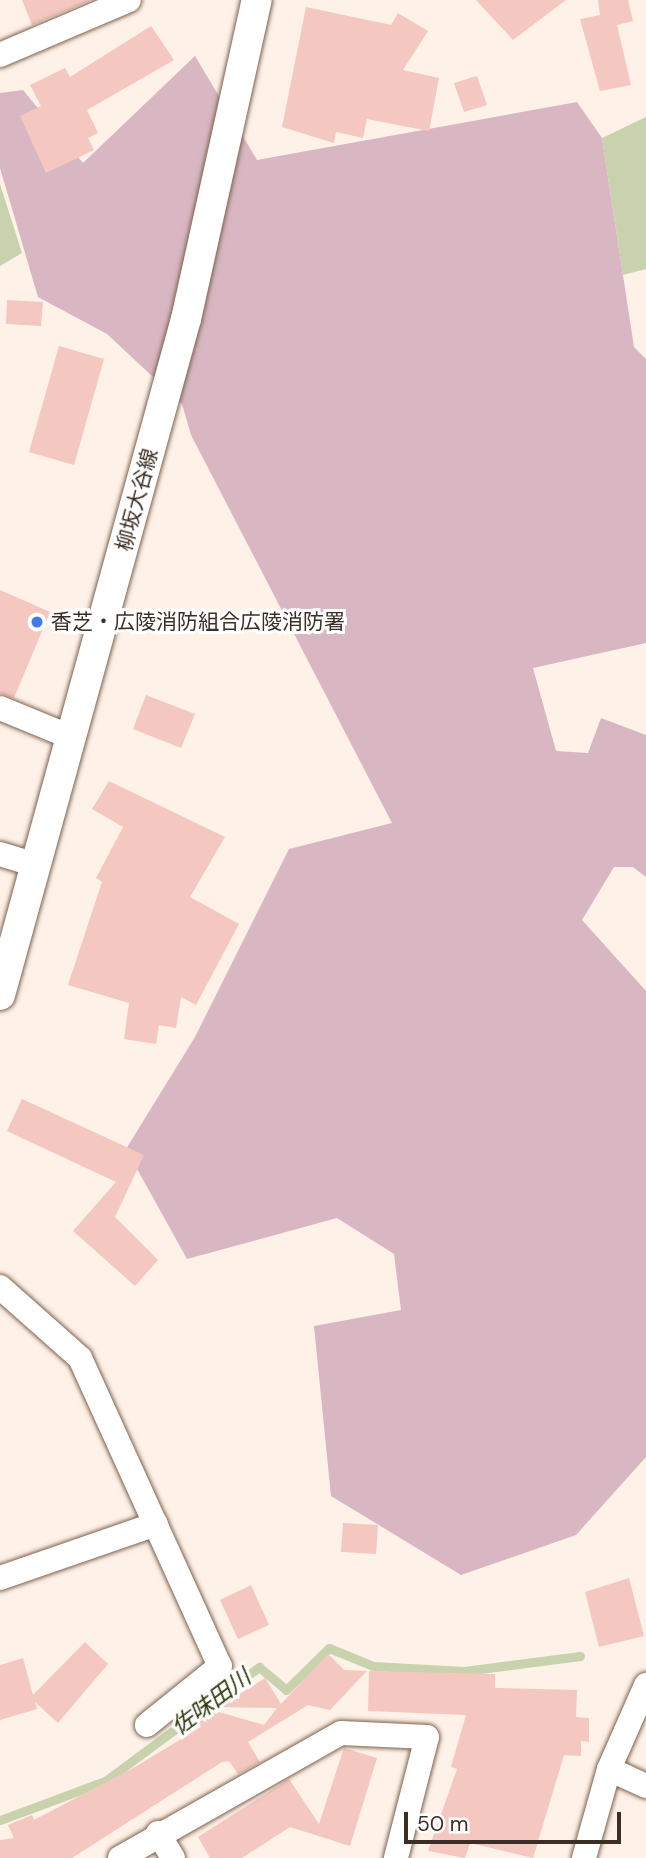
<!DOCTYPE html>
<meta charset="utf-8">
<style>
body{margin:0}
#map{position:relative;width:646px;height:1858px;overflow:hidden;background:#fef1e7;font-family:"DM Sans","Noto Sans JP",sans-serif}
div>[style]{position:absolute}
.green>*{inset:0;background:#d8b6c2}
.water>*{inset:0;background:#c8d2ac}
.stream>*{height:9px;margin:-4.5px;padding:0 4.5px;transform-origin:4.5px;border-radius:4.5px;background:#c8d2ac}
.building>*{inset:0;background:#f4c7c0}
.roads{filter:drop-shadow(0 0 2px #7d624d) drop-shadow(0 0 2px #7d624d)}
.minor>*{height:24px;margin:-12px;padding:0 12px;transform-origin:12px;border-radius:12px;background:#fff}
.tertiary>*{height:30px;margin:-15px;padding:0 15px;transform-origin:15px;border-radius:15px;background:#fff}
.dots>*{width:19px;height:19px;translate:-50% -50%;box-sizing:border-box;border:4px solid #fff;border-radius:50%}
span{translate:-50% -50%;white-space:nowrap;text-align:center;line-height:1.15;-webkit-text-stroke:6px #fff;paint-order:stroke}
.street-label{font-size:21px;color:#3b2e25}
.poi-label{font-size:21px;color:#3b2e25}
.left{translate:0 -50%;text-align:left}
.water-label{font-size:23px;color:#2f390c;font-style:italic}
.scale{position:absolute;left:404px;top:1812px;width:217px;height:32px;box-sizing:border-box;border:4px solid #3b2e25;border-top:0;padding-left:9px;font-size:21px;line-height:24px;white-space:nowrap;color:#3b2e25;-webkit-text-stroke:5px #fff;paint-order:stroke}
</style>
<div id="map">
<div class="green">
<div style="clip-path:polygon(195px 56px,257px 160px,577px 102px,602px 138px,634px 347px,646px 359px,646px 643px,533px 668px,556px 751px,588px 753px,601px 718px,646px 735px,646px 877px,633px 867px,614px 867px,582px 920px,646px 991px,646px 1457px,576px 1535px,461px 1575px,331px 1496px,314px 1326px,401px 1310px,394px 1254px,337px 1218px,187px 1259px,126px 1149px,195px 1037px,289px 849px,392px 823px,191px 435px,182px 404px,107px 334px,38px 297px,0 168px,0 93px,23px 90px,83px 163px)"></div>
</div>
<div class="water">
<div style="clip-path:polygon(646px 117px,646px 269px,623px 275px,602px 138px)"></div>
<div style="clip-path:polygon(0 184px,22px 253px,0 266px)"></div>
</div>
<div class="stream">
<div style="left:0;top:1820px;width:112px;rotate:-20.4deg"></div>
<div style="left:105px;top:1781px;width:192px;rotate:-36.5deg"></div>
<div style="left:259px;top:1667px;width:35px;rotate:40deg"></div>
<div style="left:286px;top:1690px;width:60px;rotate:-44.3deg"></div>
<div style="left:329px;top:1648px;width:48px;rotate:22.2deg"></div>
<div style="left:373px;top:1666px;width:91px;rotate:3.1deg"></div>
<div style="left:464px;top:1671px;width:117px;rotate:-7.4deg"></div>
</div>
<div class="building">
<div style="clip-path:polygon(22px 0,91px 0,32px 25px)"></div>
<div style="clip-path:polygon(476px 0,566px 0,513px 40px)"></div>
<div style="clip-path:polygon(598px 0,628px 0,633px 21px,617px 25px,631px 85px,600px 91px,580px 19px,600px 15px)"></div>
<div style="clip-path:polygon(306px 7px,391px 25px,398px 13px,428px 31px,403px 70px,439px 78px,429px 131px,367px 119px,363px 138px,336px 132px,334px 143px,282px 127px)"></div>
<div style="clip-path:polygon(151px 26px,174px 60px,87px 110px,98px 133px,88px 138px,94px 150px,46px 173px,20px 116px,41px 106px,30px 85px,65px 68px,70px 77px)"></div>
<div style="clip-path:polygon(477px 76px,487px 105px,464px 112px,454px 83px)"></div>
<div style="clip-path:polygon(7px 300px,43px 302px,41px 326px,6px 324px)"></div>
<div style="clip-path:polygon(59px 346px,104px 359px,74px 465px,29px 452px)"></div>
<div style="clip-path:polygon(0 590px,50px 612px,14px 698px,0 693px)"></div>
<div style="clip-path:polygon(146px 695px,195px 714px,181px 748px,133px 729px)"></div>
<div style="clip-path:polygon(109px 781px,225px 837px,190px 897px,239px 924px,196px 1005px,181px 997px,176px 1028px,159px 1025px,156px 1044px,124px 1039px,129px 1003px,68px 985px,102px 882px,96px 878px,123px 827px,92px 809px)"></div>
<div style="clip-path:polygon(22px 1099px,144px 1155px,115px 1217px,158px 1260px,135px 1286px,73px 1231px,116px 1182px,7px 1131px)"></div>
<div style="clip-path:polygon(343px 1523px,378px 1525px,376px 1554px,341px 1552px)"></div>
<div style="clip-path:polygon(629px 1578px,644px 1636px,599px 1647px,585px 1592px)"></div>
<div style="clip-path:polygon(251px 1585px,269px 1625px,238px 1639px,220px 1600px)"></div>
<div style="clip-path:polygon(85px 1642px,108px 1664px,58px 1723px,35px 1702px,37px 1709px,0 1720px,0 1665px,23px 1658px,33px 1695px)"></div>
<div style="clip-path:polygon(328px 1654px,344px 1670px,367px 1671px,330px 1710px,308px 1705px,248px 1742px,260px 1762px,238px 1774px,229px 1761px,222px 1762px,72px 1858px,0 1858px,0 1840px,14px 1838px,8px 1825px,32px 1815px,34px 1820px,135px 1767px,201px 1727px,196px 1720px,212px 1710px,264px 1725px,277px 1708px,219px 1707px,265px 1678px,281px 1704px)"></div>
<div style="clip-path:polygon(369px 1671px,495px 1674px,495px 1688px,577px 1690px,576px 1717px,589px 1718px,589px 1742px,581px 1741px,581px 1756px,564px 1755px,533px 1858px,470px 1843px,465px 1858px,428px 1851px,457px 1769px,451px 1767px,466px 1715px,368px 1711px)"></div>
<div style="clip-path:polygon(344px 1748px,377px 1758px,350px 1846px,290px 1827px,242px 1858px,210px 1858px,198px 1837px,289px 1779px,319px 1824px)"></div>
</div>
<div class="roads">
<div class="minor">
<div style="left:0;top:55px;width:140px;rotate:-23.1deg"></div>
<div style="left:0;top:708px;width:79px;rotate:22.3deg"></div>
<div style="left:0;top:854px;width:39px;rotate:17deg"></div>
<div style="left:0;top:1287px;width:107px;rotate:41.6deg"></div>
<div style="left:80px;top:1358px;width:338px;rotate:65.6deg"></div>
<div style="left:220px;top:1666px;width:94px;rotate:141.1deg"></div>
<div style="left:0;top:1578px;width:165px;rotate:-19.1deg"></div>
<div style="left:609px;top:1769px;width:41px;rotate:24.7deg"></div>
<div style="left:158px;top:1833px;width:29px;rotate:59deg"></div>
<div style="left:120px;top:1858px;width:254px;rotate:-29.5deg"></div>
<div style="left:341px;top:1733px;width:86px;rotate:2.7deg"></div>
<div style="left:427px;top:1737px;width:125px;rotate:104.4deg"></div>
<div style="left:584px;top:1858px;width:92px;rotate:-74.3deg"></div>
<div style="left:609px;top:1769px;width:92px;rotate:-66.2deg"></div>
</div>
<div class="tertiary">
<div style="left:0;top:995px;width:701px;rotate:-74.62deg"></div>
<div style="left:186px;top:319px;width:327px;rotate:-77.5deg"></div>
</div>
</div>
<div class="dots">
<div style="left:37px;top:622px;background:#4279e9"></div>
</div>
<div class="street-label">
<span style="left:137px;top:500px;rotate:-75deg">柳坂大谷線</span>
</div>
<div class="poi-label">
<span class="left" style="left:51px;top:622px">香芝・広陵消防組合広陵消防署</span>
</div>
<div class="water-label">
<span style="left:211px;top:1702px;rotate:-37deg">佐味田川</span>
</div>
<div class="scale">50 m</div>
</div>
